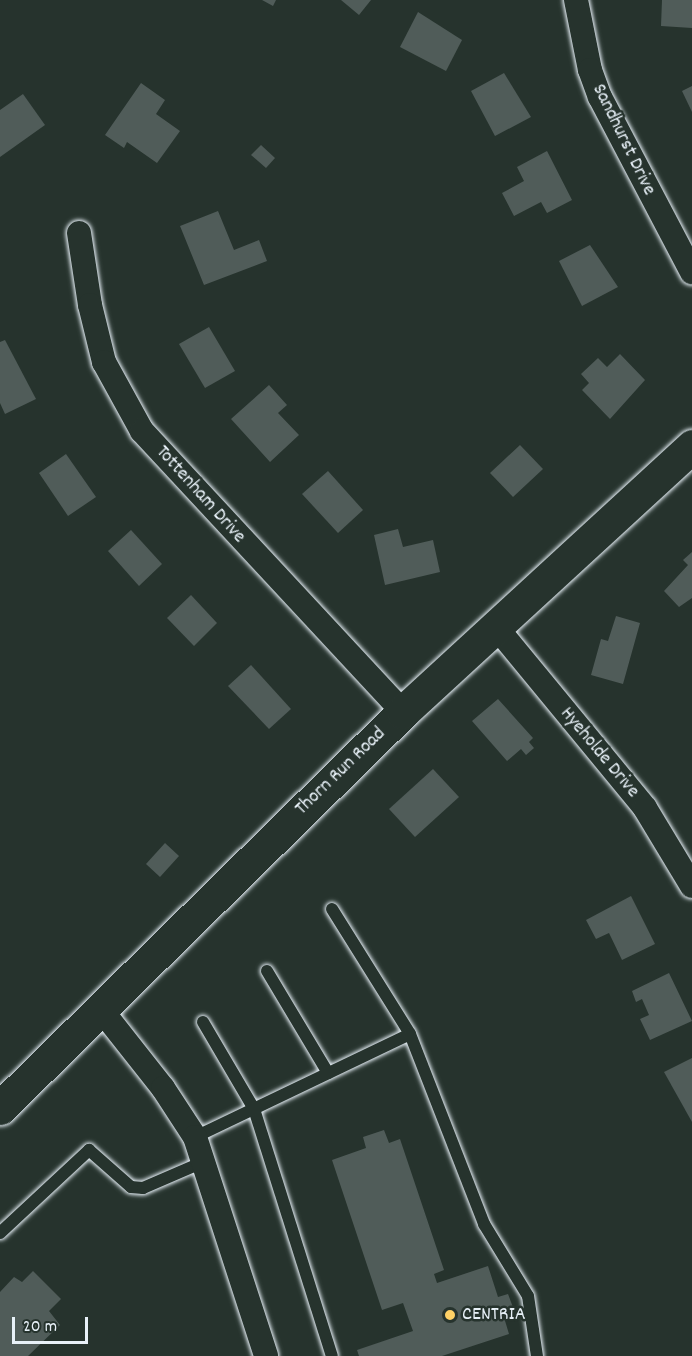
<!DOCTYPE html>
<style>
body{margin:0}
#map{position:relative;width:692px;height:1356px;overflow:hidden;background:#26332d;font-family:Dekko,sans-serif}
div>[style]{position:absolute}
.building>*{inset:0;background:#505c59}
.roads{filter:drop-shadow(0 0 2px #e8f1f8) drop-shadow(0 0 2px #e8f1f8)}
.lane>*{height:12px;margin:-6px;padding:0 6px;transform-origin:6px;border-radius:6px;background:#26332d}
.street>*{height:24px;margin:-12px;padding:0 12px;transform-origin:12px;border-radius:12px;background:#26332d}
.secondary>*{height:33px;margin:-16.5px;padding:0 16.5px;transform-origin:16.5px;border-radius:16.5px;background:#26332d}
.dots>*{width:16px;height:16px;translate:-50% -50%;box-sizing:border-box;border:3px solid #26332d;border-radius:50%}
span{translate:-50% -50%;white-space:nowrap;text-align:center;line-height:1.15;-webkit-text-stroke:5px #26332d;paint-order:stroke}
.street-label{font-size:20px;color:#e8f1f8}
.poi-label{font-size:20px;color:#e8f1f8}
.left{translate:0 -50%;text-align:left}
.scale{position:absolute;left:12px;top:1317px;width:76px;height:27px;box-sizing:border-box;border:3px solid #e8f1f8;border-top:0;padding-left:8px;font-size:18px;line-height:21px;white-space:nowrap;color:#e8f1f8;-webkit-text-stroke:4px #26332d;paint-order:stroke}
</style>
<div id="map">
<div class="building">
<div style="clip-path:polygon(262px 0,276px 0,273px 6px)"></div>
<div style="clip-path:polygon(341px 0,371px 0,359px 15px)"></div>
<div style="clip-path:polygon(662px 0,692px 0,692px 28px,661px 26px)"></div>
<div style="clip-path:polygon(418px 12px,462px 40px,446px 71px,400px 47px)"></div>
<div style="clip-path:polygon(504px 73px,531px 117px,495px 136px,471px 91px)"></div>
<div style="clip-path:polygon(141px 83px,165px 100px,156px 114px,180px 131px,157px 163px,127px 142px,124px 148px,105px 135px)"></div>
<div style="clip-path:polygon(692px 86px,692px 112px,682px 91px)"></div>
<div style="clip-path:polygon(23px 94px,45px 125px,0 157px,0 110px)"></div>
<div style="clip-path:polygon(261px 145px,275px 158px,266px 168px,251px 155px)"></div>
<div style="clip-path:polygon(547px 151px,572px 200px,547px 213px,541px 202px,514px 216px,502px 193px,524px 181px,517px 167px)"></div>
<div style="clip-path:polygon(218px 211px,234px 250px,259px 240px,267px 261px,204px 285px,180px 226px)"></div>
<div style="clip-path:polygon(590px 245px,618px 287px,582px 306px,559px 261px)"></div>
<div style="clip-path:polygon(209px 327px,235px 371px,205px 388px,179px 344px)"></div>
<div style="clip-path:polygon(5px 340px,36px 399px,5px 414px,0 403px,0 342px)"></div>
<div style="clip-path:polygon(620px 354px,645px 380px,610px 419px,582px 390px,589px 383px,581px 374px,598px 358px,607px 367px)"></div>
<div style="clip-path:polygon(269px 385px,287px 405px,278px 413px,299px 435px,270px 462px,231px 419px)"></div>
<div style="clip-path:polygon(520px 445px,543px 469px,513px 497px,490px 473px)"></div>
<div style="clip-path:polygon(66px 454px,96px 497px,68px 516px,39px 473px)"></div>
<div style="clip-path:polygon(328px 471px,363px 510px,338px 533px,302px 494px)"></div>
<div style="clip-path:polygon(398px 529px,403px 547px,433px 540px,440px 572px,385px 585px,374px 535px)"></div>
<div style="clip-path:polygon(131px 530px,162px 564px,139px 586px,108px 551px)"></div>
<div style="clip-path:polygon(692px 552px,692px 598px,679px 607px,664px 591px,688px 565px,683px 560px)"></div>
<div style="clip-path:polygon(191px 595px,217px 623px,194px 646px,167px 618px)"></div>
<div style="clip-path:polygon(616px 616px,640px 623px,623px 684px,591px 675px,601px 639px,608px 641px)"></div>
<div style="clip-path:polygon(251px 665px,291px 709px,269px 729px,228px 686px)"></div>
<div style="clip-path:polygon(498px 699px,533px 738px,529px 742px,534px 748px,526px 755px,521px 749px,507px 761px,472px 721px)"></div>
<div style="clip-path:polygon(433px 769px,459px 797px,415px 837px,389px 809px)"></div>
<div style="clip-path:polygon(165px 843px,179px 856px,160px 877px,146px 864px)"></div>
<div style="clip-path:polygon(631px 896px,655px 944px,622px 960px,609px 933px,596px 939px,586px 920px)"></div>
<div style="clip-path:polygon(669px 973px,692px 1021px,650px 1040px,640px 1019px,649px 1015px,642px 999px,636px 1002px,632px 991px)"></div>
<div style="clip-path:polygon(692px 1058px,692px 1122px,664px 1072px)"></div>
<div style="clip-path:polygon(384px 1130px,389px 1143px,400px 1139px,444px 1270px,434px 1274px,437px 1283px,488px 1266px,498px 1297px,508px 1294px,514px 1310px,503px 1314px,509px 1334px,442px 1356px,359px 1356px,357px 1350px,413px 1331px,403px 1303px,382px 1310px,332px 1160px,366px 1148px,363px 1137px)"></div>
<div style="clip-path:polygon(33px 1271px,61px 1299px,49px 1311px,60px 1325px,28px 1356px,0 1356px,0 1292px,14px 1277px,22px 1282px)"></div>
</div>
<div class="roads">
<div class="lane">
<div style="left:332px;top:909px;width:147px;rotate:58deg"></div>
<div style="left:267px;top:971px;width:119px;rotate:59.1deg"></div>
<div style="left:203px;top:1022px;width:101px;rotate:59.6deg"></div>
<div style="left:254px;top:1109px;width:259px;rotate:72.5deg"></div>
<div style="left:195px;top:1137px;width:238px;rotate:-25.6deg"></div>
<div style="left:410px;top:1034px;width:204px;rotate:68.7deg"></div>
<div style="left:484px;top:1224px;width:84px;rotate:58.6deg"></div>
<div style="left:528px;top:1296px;width:61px;rotate:81.5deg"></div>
<div style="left:0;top:1233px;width:122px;rotate:-43deg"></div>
<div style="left:89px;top:1150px;width:56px;rotate:41.4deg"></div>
<div style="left:131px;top:1187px;width:12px;rotate:5deg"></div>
<div style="left:143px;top:1188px;width:65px;rotate:-23.4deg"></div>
</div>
<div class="street">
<div style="left:576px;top:0;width:71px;rotate:78.7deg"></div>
<div style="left:590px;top:70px;width:29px;rotate:70deg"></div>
<div style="left:600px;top:97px;width:198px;rotate:62.3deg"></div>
<div style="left:79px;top:233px;width:73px;rotate:81.3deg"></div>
<div style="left:90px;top:305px;width:59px;rotate:76.2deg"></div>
<div style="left:104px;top:362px;width:79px;rotate:61.2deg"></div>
<div style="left:142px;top:431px;width:384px;rotate:47.1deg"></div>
<div style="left:496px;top:627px;width:234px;rotate:50.5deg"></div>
<div style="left:645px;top:808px;width:91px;rotate:58.9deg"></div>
<div style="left:99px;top:1007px;width:103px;rotate:51.7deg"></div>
<div style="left:163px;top:1088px;width:59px;rotate:56.9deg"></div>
<div style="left:195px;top:1137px;width:230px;rotate:72deg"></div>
</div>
<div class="secondary">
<div style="left:0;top:1108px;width:565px;rotate:-44.5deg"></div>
<div style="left:403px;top:712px;width:393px;rotate:-42.6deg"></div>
</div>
</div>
<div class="dots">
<div style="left:450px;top:1315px;background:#ffd166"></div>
</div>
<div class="street-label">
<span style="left:623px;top:140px;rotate:64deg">Sandhurst Drive</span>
<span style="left:200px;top:495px;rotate:48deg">Tottenham Drive</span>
<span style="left:599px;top:753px;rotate:50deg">Hyeholde Drive</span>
<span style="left:341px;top:772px;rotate:-44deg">Thorn Run Road</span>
</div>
<div class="poi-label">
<span class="left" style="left:462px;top:1315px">CENTRIA</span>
</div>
<div class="scale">20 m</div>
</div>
